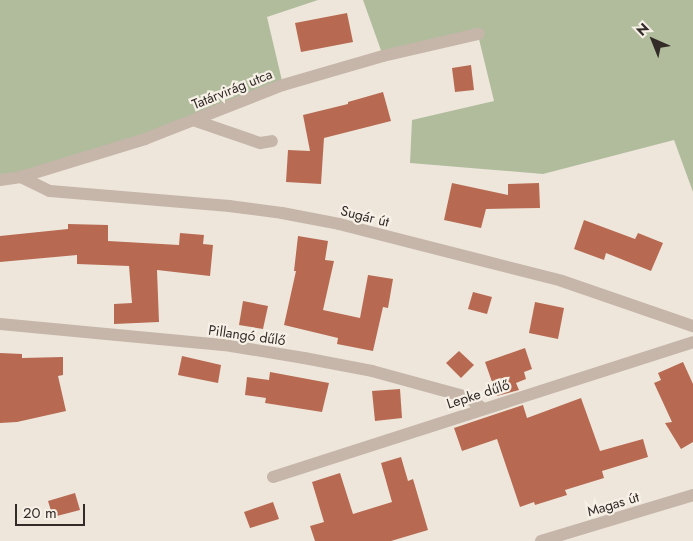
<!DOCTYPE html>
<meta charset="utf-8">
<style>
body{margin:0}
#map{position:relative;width:693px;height:541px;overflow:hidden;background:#eee6db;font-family:Jost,sans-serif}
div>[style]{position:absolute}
.green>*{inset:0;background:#b1bc9d}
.building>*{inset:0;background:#b76a51}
.minor>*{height:12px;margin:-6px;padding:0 6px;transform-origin:6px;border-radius:6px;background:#c5b6a9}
span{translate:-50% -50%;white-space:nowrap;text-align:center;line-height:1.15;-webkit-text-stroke:4.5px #f7f0e7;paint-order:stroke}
.street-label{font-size:14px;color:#332b28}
.north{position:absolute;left:628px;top:15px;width:50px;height:50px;-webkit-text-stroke:4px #f7f0e7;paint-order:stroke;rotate:316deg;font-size:14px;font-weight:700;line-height:20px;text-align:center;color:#332b28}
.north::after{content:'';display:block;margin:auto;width:18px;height:22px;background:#332b28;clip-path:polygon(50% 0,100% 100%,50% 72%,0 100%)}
.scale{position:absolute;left:15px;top:504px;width:70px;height:22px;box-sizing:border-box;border:2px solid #332b28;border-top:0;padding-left:6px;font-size:15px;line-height:18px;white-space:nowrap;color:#332b28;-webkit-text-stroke:4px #f7f0e7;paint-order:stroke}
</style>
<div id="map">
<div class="green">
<div style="clip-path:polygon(0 0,318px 0,267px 17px,283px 85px,196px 121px,0 180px)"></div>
<div style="clip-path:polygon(363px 0,693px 0,693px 192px,674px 140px,543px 174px,410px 163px,412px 120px,494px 101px,478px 35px,383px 56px)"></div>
</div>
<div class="building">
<div style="clip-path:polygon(347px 13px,353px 42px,301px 52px,295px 23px)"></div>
<div style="clip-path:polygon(471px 65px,474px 90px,455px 92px,452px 68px)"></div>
<div style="clip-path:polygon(383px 92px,391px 121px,324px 138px,321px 184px,286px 182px,288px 150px,310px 151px,303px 115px,348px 104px,348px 102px)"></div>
<div style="clip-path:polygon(452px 183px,508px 195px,508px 184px,539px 183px,540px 208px,486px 209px,481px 228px,444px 220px)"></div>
<div style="clip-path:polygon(584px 220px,635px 239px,638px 233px,663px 243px,651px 271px,606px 253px,604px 260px,574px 249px)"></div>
<div style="clip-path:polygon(68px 224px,108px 225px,108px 241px,179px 245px,180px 233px,204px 235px,203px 244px,213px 245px,210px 276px,157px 270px,159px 322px,114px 324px,114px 304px,132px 303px,129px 266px,77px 264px,77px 255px,0 262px,0 236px,68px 229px)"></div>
<div style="clip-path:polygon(298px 236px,328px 241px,325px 260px,334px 261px,323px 310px,360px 318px,368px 275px,393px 279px,388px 308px,383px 307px,373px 351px,337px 344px,338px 338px,284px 325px,296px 271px,294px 271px)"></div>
<div style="clip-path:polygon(473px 292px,492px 297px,487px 314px,468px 309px)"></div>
<div style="clip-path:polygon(243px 301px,268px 306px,263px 329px,239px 325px)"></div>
<div style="clip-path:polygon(535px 302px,564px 308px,558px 339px,529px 333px)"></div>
<div style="clip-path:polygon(525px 348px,532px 369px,524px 372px,526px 379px,516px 383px,519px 390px,497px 396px,485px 362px)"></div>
<div style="clip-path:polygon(459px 351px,474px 365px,461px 378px,446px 363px)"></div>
<div style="clip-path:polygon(0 353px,22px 354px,22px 358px,63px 357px,63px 375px,58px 376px,66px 411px,17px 422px,0 423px)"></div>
<div style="clip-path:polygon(182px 356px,221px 365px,218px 383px,178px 375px)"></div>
<div style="clip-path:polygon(683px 362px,693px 384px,693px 442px,681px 449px,665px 423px,672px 422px,654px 383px,661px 380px,658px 373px)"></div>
<div style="clip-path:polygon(270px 372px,329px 383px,322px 412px,265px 403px,266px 398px,245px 395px,247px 377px,269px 380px)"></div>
<div style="clip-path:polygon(400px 389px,402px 418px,375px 421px,372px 391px)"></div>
<div style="clip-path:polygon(581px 398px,600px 451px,643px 439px,648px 457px,602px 471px,604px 478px,565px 490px,567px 495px,535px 505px,534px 502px,520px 507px,497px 439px,462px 451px,454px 428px,523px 405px,527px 418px)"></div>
<div style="clip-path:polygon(401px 457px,408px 481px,413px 479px,428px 530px,391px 541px,315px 541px,310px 526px,324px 522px,312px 482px,340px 473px,353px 514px,392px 502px,381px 463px)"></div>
<div style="clip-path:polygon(75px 493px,80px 510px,53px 517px,48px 501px)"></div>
<div style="clip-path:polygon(273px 502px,279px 519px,250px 528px,244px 512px)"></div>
</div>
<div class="minor">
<div style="left:196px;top:121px;width:68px;rotate:19deg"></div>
<div style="left:260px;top:143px;width:12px;rotate:-9deg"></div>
<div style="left:21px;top:177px;width:32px;rotate:26deg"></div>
<div style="left:50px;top:191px;width:180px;rotate:4.8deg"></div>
<div style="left:229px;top:206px;width:53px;rotate:7.5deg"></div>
<div style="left:282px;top:213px;width:58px;rotate:10.9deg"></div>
<div style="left:339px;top:224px;width:230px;rotate:14.3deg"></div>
<div style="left:562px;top:281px;width:139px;rotate:19deg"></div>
<div style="left:0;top:180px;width:21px;rotate:-8deg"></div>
<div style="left:21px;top:177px;width:130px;rotate:-17deg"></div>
<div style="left:145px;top:139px;width:148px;rotate:-21.4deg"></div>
<div style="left:283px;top:85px;width:104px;rotate:-16.2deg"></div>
<div style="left:383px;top:56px;width:98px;rotate:-13deg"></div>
<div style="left:0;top:324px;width:232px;rotate:5.4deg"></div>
<div style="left:231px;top:346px;width:74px;rotate:9.3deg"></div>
<div style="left:304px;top:358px;width:69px;rotate:10.8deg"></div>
<div style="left:372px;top:371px;width:98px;rotate:15.3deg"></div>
<div style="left:467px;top:397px;width:19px;rotate:36deg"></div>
<div style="left:273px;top:477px;width:441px;rotate:-17.8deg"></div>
<div style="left:541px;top:541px;width:159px;rotate:-16.8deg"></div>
</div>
<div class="street-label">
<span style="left:232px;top:89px;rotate:-22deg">Tatárvirág utca</span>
<span style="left:365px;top:216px;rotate:14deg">Sugár út</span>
<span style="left:247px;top:335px;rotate:8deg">Pillangó dűlő</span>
<span style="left:478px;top:394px;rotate:-18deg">Lepke dűlő</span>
<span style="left:613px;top:504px;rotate:-17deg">Magas út</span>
</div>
<div class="north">N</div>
<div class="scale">20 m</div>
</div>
